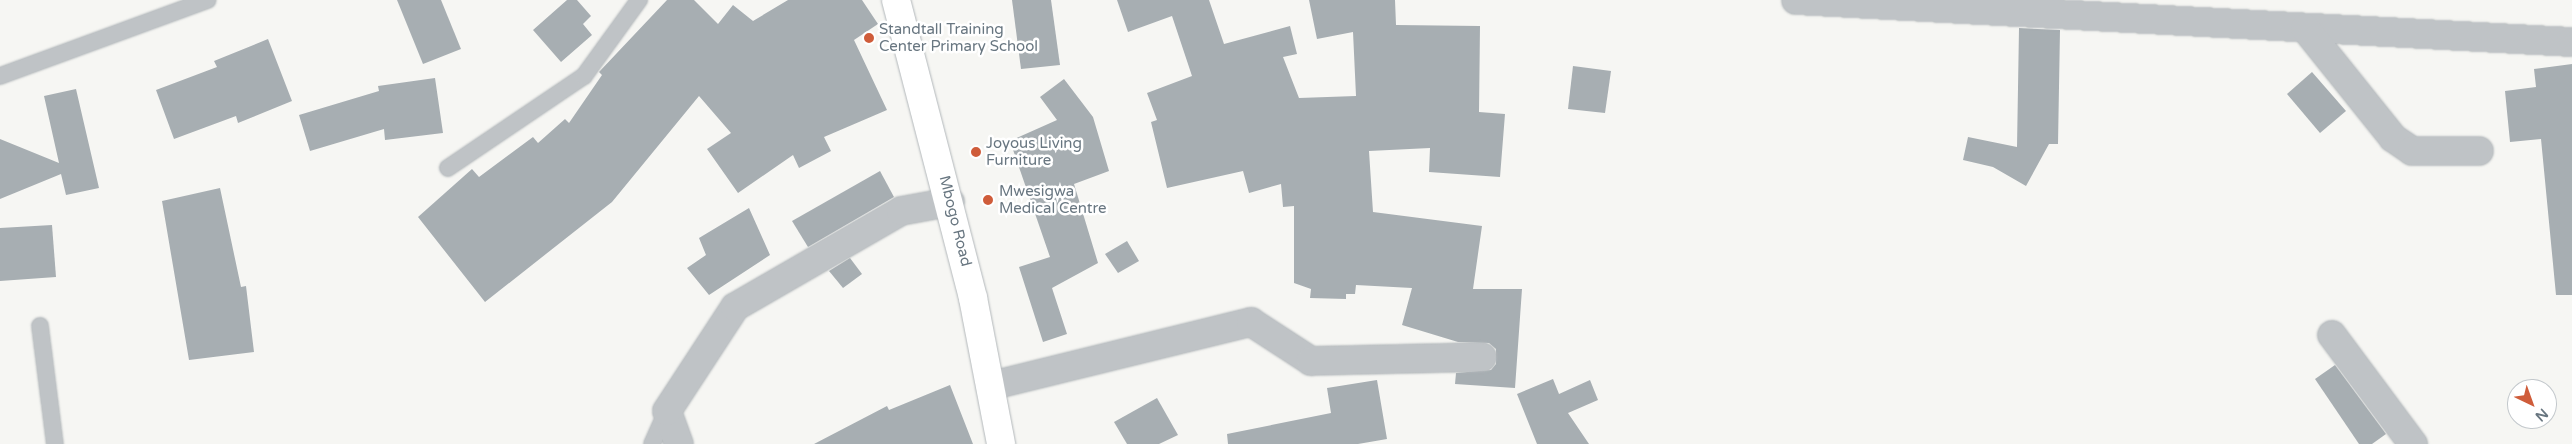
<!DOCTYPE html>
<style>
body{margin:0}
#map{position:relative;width:2572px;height:444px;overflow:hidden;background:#f6f6f3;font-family:"Varela Round",sans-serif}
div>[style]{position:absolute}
.building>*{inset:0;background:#a7aeb2}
.roads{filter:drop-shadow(0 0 1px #b2b7ba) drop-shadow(0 0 1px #b2b7ba)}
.lane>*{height:16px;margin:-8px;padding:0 8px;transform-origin:8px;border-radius:8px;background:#bfc3c6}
.street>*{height:28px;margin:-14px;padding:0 14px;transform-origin:14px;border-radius:14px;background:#bfc3c6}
.secondary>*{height:28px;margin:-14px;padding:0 14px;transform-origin:14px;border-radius:14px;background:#fff}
.dots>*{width:14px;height:14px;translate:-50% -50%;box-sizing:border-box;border:2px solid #fff;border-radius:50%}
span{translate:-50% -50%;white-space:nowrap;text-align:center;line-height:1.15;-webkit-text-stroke:5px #fff;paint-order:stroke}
.poi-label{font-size:15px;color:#687680}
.left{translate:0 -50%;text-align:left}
.street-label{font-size:15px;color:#687680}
.north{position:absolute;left:2507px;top:379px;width:50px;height:50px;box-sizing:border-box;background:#fff;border:1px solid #c3c8cc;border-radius:50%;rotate:138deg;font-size:14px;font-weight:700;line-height:20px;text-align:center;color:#687680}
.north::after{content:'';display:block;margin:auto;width:18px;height:22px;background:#cf5c3a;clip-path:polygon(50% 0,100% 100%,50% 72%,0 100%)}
</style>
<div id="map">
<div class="building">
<div style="clip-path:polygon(397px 0,441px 0,461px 49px,423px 64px)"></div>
<div style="clip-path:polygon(567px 0,577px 0,591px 16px,583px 24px,592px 35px,561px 62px,533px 30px)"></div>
<div style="clip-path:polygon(667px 0,694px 0,718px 24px,733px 5px,753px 21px,788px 0,862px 0,878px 24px,854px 40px,887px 110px,824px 137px,831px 151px,799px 168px,793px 155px,738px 193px,707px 149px,731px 133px,699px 96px,612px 202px,485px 302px,418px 217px,472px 169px,479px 177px,533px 137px,538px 143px,565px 119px,569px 123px,602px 75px,599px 72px)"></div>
<div style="clip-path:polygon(1012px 0,1051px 0,1060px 65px,1021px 69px)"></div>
<div style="clip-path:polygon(1117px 0,1209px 0,1224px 44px,1290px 26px,1297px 54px,1283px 57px,1299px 98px,1356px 96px,1353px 32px,1317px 39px,1309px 0,1395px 0,1396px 25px,1480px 26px,1479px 112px,1505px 114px,1500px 177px,1429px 172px,1430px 148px,1369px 151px,1373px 212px,1482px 226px,1473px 289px,1522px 289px,1515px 388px,1455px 384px,1456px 373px,1491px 370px,1496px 364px,1496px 349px,1489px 343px,1458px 342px,1402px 325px,1412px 288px,1356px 285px,1355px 294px,1346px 294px,1346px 299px,1310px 298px,1311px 289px,1294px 283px,1294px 206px,1283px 207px,1281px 184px,1249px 193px,1243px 171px,1167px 188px,1151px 122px,1157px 120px,1147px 93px,1192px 76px,1172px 16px,1128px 32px)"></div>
<div style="clip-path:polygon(2019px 28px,2060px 30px,2058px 144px,2049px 144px,2026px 186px,1993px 167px,1963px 160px,1968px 137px,2017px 147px)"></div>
<div style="clip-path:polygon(268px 39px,292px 101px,238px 123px,236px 116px,174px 139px,156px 90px,217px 67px,214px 61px)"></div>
<div style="clip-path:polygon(2572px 64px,2572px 295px,2556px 295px,2541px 139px,2510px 142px,2505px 91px,2536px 87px,2534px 69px)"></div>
<div style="clip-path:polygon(1573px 66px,1611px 71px,1605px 113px,1568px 109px)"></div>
<div style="clip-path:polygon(2312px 72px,2346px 111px,2320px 133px,2287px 94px)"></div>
<div style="clip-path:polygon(435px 78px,443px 133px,385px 140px,384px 129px,310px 151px,299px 115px,379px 91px,378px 86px)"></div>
<div style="clip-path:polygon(1064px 79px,1093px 117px,1109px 171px,1074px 184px,1098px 263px,1052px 288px,1067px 334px,1043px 342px,1019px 267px,1050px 257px,1010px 141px,1057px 120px,1040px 97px)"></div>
<div style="clip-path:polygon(76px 89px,99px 188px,66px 195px,61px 174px,0 199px,0 139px,59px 163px,44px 96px)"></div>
<div style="clip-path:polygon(880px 171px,894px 197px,808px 247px,792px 221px)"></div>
<div style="clip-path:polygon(220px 188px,241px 287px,246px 286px,254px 352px,189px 360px,162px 201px)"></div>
<div style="clip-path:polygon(749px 208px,770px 255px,709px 295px,687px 268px,706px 255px,699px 238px)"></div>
<div style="clip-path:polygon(52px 225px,56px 277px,0 281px,0 228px)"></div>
<div style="clip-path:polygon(1127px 241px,1139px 261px,1118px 273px,1105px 254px)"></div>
<div style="clip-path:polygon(850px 258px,862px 274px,843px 288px,829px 271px)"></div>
<div style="clip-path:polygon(2335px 365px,2386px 434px,2372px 444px,2359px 444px,2315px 379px)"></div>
<div style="clip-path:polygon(1553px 379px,1559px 394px,1590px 380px,1598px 400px,1568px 413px,1589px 444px,1537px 444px,1517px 394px)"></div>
<div style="clip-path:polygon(1377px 380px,1387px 439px,1358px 444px,1228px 444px,1227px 434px,1331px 413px,1327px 388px)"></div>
<div style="clip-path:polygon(950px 385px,973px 444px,814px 444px,887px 406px,889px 410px)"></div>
<div style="clip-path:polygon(1157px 398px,1178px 435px,1159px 444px,1127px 444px,1114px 422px)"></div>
</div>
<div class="roads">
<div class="lane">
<div style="left:0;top:76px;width:221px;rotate:-20.1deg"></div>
<div style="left:448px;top:168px;width:164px;rotate:-34.1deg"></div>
<div style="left:584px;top:76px;width:94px;rotate:-54.1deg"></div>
<div style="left:40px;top:326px;width:119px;rotate:82.8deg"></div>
<div style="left:652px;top:444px;width:36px;rotate:-66deg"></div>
</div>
<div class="street">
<div style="left:1796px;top:0;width:777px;rotate:3.1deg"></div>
<div style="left:2305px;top:28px;width:141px;rotate:51.3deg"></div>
<div style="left:2393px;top:138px;width:23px;rotate:34deg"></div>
<div style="left:2412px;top:151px;width:67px"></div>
<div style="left:2332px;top:335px;width:136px;rotate:53.4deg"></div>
<div style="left:990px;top:386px;width:269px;rotate:-13.8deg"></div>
<div style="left:1251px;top:322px;width:72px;rotate:33deg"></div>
<div style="left:1311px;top:361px;width:171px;rotate:-1.3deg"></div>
<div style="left:679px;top:444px;width:35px;rotate:-110deg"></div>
<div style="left:667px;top:411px;width:124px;rotate:-56.8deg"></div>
<div style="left:735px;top:307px;width:192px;rotate:-30deg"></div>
<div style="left:901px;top:211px;width:50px;rotate:-10.4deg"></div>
</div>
<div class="secondary">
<div style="left:896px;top:0;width:308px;rotate:75.5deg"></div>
<div style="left:973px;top:298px;width:149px;rotate:79.1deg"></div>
</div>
</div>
<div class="dots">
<div style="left:869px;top:38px;background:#cf5c3a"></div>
<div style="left:976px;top:152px;background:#cf5c3a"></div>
<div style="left:988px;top:200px;background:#cf5c3a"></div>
</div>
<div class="poi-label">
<span class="left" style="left:879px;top:38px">Standtall Training<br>Center Primary School</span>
<span class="left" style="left:986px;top:152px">Joyous Living<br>Furniture</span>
<span class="left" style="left:999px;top:200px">Mwesigwa<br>Medical Centre</span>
</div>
<div class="street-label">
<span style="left:955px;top:221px;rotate:76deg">Mbogo Road</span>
</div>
<div class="north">N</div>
</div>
